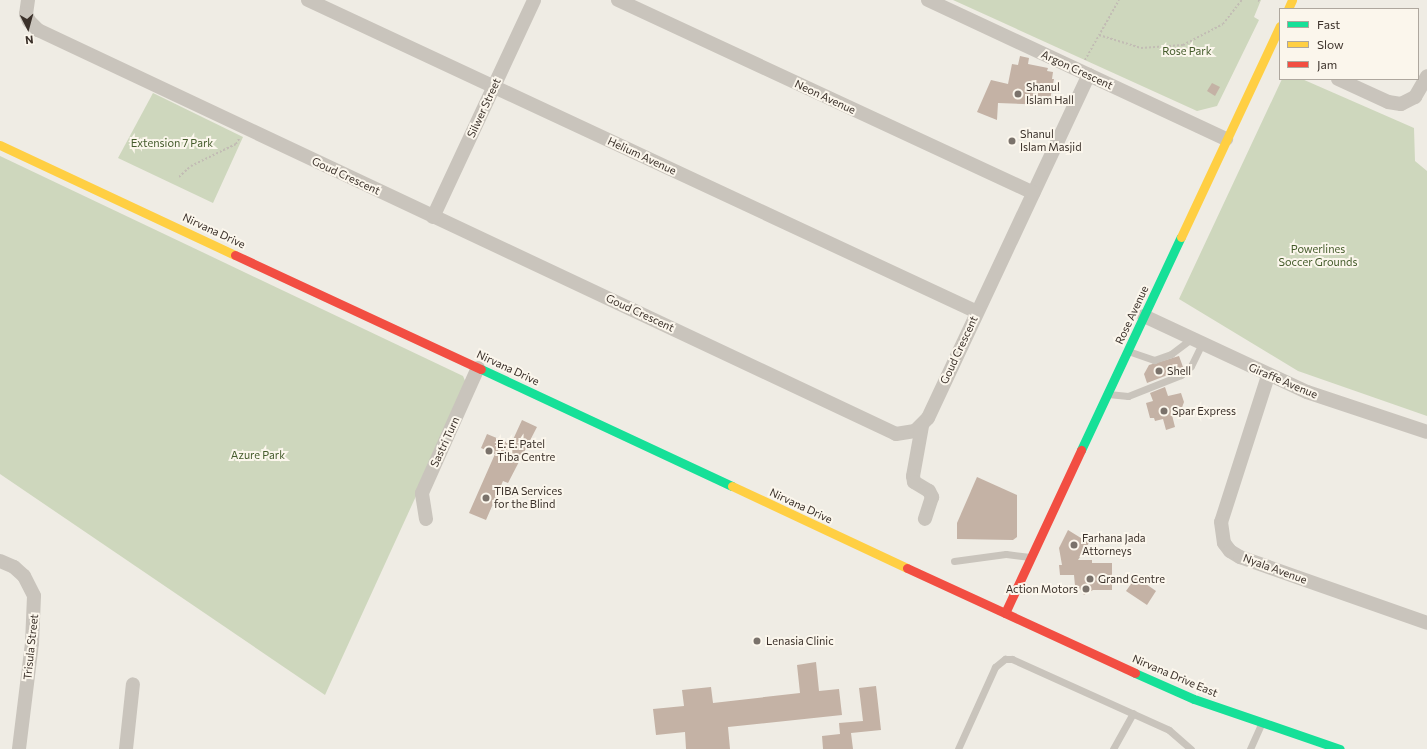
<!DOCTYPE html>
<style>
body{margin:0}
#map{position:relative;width:1427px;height:749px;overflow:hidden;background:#efece4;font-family:Commissioner,sans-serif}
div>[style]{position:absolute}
.green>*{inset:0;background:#ced7bd}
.building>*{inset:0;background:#c4b2a5}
.path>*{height:2px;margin-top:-1px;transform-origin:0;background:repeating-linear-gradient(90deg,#c2bcb4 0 2px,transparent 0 4px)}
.lane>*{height:7px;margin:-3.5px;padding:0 3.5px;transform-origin:3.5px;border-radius:3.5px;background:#c9c4bc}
.street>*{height:14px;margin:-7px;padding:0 7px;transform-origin:7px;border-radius:7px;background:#c9c4bc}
.fast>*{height:9px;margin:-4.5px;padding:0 4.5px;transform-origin:4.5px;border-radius:4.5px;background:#16e098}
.slow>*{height:9px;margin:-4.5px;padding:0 4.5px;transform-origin:4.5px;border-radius:4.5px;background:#ffcf43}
.jam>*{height:9px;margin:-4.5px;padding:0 4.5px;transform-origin:4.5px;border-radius:4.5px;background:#f24e42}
.dots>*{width:11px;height:11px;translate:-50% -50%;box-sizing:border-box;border:2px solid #fbf6ec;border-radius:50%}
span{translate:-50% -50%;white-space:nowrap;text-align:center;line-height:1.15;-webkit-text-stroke:4px #fbf6ec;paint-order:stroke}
.park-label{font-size:11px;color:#445b2b}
.street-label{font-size:11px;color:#3b312a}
.poi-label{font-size:11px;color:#3b312a}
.left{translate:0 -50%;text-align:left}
.right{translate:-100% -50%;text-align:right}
.legend{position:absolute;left:1279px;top:8px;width:140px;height:72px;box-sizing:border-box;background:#fbf6ec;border:1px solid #aea79e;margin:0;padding:5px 7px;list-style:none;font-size:12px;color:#3b312a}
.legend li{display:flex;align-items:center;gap:8px;height:20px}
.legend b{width:20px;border:1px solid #aea79e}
.north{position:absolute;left:8px;top:8px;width:40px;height:40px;-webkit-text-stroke:3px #fbf6ec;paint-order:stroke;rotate:174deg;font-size:11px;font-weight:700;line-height:16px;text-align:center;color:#3b312a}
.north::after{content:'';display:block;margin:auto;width:14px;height:18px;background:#3b312a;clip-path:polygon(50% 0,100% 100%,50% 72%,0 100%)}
</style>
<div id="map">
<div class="green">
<div style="clip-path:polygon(953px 0,1261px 0,1254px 17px,1259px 20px,1217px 106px,1197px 111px)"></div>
<div style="clip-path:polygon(1282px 79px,1302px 79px,1414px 128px,1415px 161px,1427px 171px,1427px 416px,1298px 371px,1179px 299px)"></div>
<div style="clip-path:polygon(153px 93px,243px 137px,213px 203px,118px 158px)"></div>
<div style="clip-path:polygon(0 156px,463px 376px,466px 383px,465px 389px,325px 695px,0 474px)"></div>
</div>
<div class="building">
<div style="clip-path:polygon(1020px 56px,1029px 58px,1028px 64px,1048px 68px,1047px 71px,1053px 72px,1052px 79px,1054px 79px,1049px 105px,998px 103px,997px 120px,977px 112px,991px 80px,1008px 84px,1012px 64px,1018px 65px)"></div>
<div style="clip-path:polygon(1212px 83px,1220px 87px,1215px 96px,1207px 91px)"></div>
<div style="clip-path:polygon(1179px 356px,1183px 367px,1178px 371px,1147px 383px,1144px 374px,1149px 365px)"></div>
<div style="clip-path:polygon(1165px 387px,1168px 396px,1181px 393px,1184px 402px,1180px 413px,1172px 415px,1175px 427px,1166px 430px,1163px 419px,1155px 421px,1154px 418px,1150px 418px,1146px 403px,1153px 401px,1150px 393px)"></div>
<div style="clip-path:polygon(522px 420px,537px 427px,508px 483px,503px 481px,486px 520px,469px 513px,495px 454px,481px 448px,487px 434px,511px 444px)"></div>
<div style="clip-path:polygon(977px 477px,1017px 495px,1017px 537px,1013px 540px,957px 539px,957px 523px)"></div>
<div style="clip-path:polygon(1068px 530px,1089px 543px,1078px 560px,1092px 560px,1092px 563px,1112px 563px,1112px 590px,1093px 590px,1084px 595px,1078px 586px,1075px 586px,1074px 575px,1060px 575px,1059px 565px,1062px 565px,1059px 548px)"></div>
<div style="clip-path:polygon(1136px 577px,1156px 591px,1147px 605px,1126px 591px)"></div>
<div style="clip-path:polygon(816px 662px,819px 691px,839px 689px,842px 715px,728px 727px,730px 749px,686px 749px,685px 732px,656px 735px,653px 709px,684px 706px,682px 690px,711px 687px,713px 703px,800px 693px,797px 665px)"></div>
<div style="clip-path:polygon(876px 686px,881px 730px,851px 733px,853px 749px,823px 749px,822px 736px,840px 734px,839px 723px,863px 721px,859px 688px)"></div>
</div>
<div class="path">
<div style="left:1258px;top:0;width:3px;rotate:45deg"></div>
<div style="left:1099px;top:35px;width:44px;rotate:17.2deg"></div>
<div style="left:1141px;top:48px;width:42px;rotate:-4.1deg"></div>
<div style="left:1183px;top:45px;width:45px;rotate:-27.7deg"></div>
<div style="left:1223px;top:24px;width:31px;rotate:-52deg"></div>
<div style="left:1085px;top:60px;width:69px;rotate:-60.5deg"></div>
<div style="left:179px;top:177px;width:16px;rotate:-43deg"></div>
<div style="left:191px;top:166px;width:50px;rotate:-26.1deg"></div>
<div style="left:236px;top:144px;width:6px;rotate:-59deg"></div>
</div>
<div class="lane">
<div style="left:1128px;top:351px;width:28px;rotate:19deg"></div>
<div style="left:1154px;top:360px;width:18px;rotate:-19deg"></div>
<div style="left:1171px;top:354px;width:26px;rotate:-37deg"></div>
<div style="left:1108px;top:394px;width:20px;rotate:6deg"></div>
<div style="left:1128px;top:396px;width:57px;rotate:-21.6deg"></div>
<div style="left:1181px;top:375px;width:13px;rotate:-42deg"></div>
<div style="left:1191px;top:366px;width:25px;rotate:-64deg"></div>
<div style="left:954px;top:561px;width:52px;rotate:-7.7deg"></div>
<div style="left:1006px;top:554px;width:24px;rotate:7deg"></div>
<div style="left:958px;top:749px;width:90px;rotate:-65.7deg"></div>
<div style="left:995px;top:667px;width:13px;rotate:-39deg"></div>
<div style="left:1005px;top:659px;width:7px"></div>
<div style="left:1012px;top:659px;width:172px;rotate:24.3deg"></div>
<div style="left:1169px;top:730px;width:29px;rotate:41deg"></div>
<div style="left:1113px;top:749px;width:41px;rotate:-60.9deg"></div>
<div style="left:1250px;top:749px;width:27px;rotate:-66deg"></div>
</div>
<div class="street">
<div style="left:28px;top:0;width:14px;rotate:98deg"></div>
<div style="left:26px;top:14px;width:8px;rotate:67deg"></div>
<div style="left:29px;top:21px;width:13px;rotate:45deg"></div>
<div style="left:38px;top:30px;width:948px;rotate:25.21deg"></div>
<div style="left:896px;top:434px;width:19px;rotate:-9deg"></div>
<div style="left:915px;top:431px;width:18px;rotate:-45deg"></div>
<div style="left:928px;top:418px;width:379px;rotate:-64.9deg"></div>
<div style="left:308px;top:0;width:738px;rotate:25deg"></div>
<div style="left:618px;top:0;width:458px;rotate:24.9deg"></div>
<div style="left:928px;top:0;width:329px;rotate:25deg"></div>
<div style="left:1338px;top:79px;width:55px;rotate:24.7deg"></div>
<div style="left:1388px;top:102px;width:13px;rotate:9deg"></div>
<div style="left:1401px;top:104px;width:16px;rotate:-27deg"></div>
<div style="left:1415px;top:97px;width:24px;rotate:-60deg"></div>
<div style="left:433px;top:217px;width:239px;rotate:-65deg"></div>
<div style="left:1144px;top:316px;width:180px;rotate:25deg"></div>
<div style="left:1307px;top:392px;width:126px;rotate:18.4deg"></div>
<div style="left:1268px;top:376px;width:153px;rotate:107.8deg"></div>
<div style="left:1221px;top:522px;width:21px;rotate:82deg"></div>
<div style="left:1224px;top:543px;width:10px;rotate:53deg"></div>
<div style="left:1230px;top:551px;width:12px;rotate:31deg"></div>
<div style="left:1240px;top:557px;width:198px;rotate:19.4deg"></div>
<div style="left:922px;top:426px;width:51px;rotate:100.2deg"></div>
<div style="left:913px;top:476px;width:6px;rotate:81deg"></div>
<div style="left:914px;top:482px;width:17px;rotate:31deg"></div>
<div style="left:929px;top:491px;width:7px;rotate:63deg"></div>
<div style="left:932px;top:497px;width:23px;rotate:108deg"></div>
<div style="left:426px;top:519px;width:26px;rotate:-99deg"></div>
<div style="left:422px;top:493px;width:137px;rotate:-65.9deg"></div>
<div style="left:0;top:561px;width:15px;rotate:23deg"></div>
<div style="left:14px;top:567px;width:13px;rotate:42deg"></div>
<div style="left:24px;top:576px;width:22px;rotate:63deg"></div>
<div style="left:34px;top:596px;width:47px;rotate:92.4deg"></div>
<div style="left:32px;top:643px;width:107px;rotate:97deg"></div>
<div style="left:126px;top:749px;width:65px;rotate:-83.9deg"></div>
</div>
<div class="fast">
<div style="left:481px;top:369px;width:277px;rotate:25deg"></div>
<div style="left:1081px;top:450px;width:235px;rotate:-64.9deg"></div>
<div style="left:1135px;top:673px;width:64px;rotate:23.8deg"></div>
<div style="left:1194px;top:699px;width:154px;rotate:18.9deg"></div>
</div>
<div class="slow">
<div style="left:1288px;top:9px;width:10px;rotate:-66deg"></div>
<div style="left:0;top:145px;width:259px;rotate:25.1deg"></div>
<div style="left:1181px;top:237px;width:233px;rotate:-64.9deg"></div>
<div style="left:732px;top:486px;width:193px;rotate:25.1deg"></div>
</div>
<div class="jam">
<div style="left:235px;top:255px;width:271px;rotate:24.9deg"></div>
<div style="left:907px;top:568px;width:251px;rotate:24.7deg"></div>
<div style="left:1005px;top:613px;width:180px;rotate:-65deg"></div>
</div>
<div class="dots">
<div style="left:1018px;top:94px;background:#7a726b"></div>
<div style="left:1012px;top:141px;background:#7a726b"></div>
<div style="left:1159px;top:371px;background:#7a726b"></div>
<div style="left:1164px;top:411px;background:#7a726b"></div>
<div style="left:489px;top:451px;background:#7a726b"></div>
<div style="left:486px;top:498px;background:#7a726b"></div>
<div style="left:1074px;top:545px;background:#7a726b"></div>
<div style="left:1090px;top:579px;background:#7a726b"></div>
<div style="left:1086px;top:589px;background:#7a726b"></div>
<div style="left:757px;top:641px;background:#7a726b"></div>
</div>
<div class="park-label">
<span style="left:1187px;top:51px">Rose Park</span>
<span style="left:172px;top:143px">Extension 7 Park</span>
<span style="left:1318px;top:256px">Powerlines<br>Soccer Grounds</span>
<span style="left:258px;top:455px">Azure Park</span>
</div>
<div class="street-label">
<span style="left:1077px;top:70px;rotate:25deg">Argon Crescent</span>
<span style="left:825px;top:97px;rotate:25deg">Neon Avenue</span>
<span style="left:484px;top:108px;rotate:-65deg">Silwer Street</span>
<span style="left:642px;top:156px;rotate:25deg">Helium Avenue</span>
<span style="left:346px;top:176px;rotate:25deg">Goud Crescent</span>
<span style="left:214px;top:231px;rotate:25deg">Nirvana Drive</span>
<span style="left:640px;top:313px;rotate:25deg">Goud Crescent</span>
<span style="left:1132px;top:315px;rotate:-65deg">Rose Avenue</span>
<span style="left:959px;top:350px;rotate:-65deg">Goud Crescent</span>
<span style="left:508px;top:368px;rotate:25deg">Nirvana Drive</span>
<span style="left:1283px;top:381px;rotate:23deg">Giraffe Avenue</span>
<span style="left:445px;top:442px;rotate:-65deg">Sastri Turn</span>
<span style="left:801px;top:506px;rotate:25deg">Nirvana Drive</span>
<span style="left:1275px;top:569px;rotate:20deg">Nyala Avenue</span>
<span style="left:31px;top:647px;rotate:-84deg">Trisula Street</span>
<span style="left:1175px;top:676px;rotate:23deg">Nirvana Drive East</span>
</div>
<div class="poi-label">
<span class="left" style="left:1026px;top:94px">Shanul<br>Islam Hall</span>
<span class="left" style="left:1020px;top:141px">Shanul<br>Islam Masjid</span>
<span class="left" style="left:1167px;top:371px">Shell</span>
<span class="left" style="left:1172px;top:411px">Spar Express</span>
<span class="left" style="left:497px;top:451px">E. E. Patel<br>Tiba Centre</span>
<span class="left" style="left:494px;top:498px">TIBA Services<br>for the Blind</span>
<span class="left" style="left:1082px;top:545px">Farhana Jada<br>Attorneys</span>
<span class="left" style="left:1098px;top:579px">Grand Centre</span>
<span class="right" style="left:1078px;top:589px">Action Motors</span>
<span class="left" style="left:766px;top:641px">Lenasia Clinic</span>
</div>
<ul class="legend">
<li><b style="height:5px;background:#16e098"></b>Fast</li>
<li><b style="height:5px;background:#ffcf43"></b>Slow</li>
<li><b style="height:5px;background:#f24e42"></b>Jam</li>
</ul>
<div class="north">N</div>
</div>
